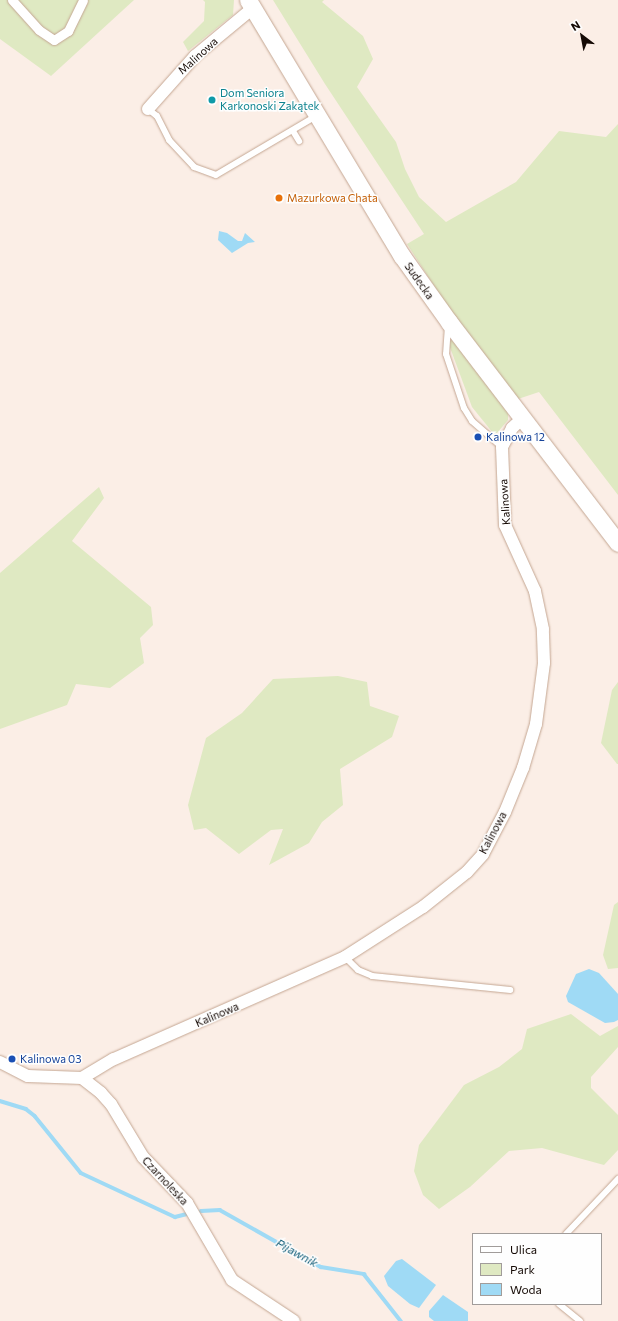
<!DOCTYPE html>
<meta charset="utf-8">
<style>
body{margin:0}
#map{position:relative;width:618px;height:1321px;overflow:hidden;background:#fbeee6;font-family:Commissioner,sans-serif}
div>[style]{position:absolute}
.green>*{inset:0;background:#dfe9c2}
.water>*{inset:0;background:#9fdaf5}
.stream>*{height:3.5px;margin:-1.75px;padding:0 1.75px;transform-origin:1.75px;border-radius:1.75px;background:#9fdaf5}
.roads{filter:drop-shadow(0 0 1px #c4a692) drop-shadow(0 0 1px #c4a692)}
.service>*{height:6px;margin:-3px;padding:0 3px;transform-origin:3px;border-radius:3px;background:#fff}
.pedestrian>*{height:9px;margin:-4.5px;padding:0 4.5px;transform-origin:4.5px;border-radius:4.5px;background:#fff}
.minor>*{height:12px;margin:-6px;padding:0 6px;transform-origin:6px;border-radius:6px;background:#fff}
.secondary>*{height:17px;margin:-8.5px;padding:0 8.5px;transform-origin:8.5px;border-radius:8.5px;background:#fff}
.dots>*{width:11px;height:11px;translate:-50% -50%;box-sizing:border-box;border:2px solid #fefefe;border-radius:50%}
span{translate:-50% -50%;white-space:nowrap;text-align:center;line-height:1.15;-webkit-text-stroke:3px #fefefe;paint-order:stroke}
.street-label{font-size:11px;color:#150a05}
.culture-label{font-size:11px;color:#0d838f}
.left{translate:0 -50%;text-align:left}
.food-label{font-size:11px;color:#c56008}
.transit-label{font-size:11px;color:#164399}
.water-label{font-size:12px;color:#105c77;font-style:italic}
.legend{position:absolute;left:472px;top:1233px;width:130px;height:72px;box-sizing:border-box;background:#fefefe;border:1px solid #a19c9a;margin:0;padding:5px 7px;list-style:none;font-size:12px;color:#150a05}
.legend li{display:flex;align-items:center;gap:8px;height:20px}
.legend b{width:20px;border:1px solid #a19c9a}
.north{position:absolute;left:562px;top:16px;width:40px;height:40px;-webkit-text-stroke:3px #fefefe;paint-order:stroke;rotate:328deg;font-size:11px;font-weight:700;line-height:16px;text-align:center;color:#150a05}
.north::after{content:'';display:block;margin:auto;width:14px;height:18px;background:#150a05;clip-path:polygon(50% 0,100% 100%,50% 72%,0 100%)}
</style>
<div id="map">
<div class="green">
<div style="clip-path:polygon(0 0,134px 0,51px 76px,0 39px)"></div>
<div style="clip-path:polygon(203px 0,234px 0,233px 15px,188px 51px,183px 42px,204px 21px,205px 2px)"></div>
<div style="clip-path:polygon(273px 0,324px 0,322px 2px,363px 36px,373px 59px,357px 87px,396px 142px,405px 169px,419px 197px,446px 222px,516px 182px,559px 131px,606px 137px,618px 124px,618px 495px,539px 392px,518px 399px,449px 309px,407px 244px,424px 234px,325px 84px)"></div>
<div style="clip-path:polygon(454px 339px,508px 413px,508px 420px,497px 433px,493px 433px,472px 407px,448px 342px)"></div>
<div style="clip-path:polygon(99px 487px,104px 498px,72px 541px,151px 607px,153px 625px,140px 638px,144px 663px,110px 688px,76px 684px,67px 705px,0 729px,0 573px)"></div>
<div style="clip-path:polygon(338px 676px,367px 682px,370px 706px,399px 716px,392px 737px,340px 769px,343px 805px,322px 822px,309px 843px,269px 865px,283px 829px,271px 830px,239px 854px,206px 828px,194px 830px,188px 805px,206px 738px,242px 713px,273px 679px)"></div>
<div style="clip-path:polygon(618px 682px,618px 764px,617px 764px,601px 743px,612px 690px)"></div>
<div style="clip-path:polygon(618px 902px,618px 968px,608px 969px,603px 955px,614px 905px)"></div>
<div style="clip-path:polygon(571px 1014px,600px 1036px,618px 1026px,618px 1047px,591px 1077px,591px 1088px,618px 1115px,618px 1150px,604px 1165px,542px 1148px,509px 1151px,470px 1187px,439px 1209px,423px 1195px,414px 1171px,419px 1145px,464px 1085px,499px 1067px,522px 1049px,527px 1029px)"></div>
</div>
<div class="water">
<div style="clip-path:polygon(219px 231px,227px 233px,238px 241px,242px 241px,245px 233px,255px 242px,248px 243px,232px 253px,218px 240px)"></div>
<div style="clip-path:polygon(589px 969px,599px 973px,618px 994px,618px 1020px,614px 1022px,605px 1023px,568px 1002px,566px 996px,576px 974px)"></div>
<div style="clip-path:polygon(402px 1259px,436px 1285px,419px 1308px,410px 1304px,388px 1286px,384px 1276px,396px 1261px)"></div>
<div style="clip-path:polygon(443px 1295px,468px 1312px,468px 1321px,434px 1321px,429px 1317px,429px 1311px)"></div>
</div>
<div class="stream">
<div style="left:0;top:1101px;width:27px;rotate:17deg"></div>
<div style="left:26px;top:1109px;width:11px;rotate:38deg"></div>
<div style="left:35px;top:1116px;width:73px;rotate:51.1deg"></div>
<div style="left:81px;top:1173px;width:104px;rotate:25.1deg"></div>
<div style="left:175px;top:1217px;width:12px;rotate:-14deg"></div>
<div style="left:201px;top:1211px;width:19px;rotate:-3deg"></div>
<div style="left:220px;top:1210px;width:116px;rotate:29.4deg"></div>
<div style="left:321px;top:1267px;width:44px;rotate:9.2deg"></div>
<div style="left:364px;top:1274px;width:60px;rotate:51.8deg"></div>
</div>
<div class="roads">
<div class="service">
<div style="left:148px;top:109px;width:11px;rotate:38deg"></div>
<div style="left:157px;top:116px;width:27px;rotate:63deg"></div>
<div style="left:169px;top:140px;width:37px;rotate:47deg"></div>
<div style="left:194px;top:167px;width:23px;rotate:20deg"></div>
<div style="left:216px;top:175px;width:116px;rotate:-30.5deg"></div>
<div style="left:293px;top:131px;width:12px;rotate:59deg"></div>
<div style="left:448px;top:326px;width:28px;rotate:94deg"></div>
<div style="left:446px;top:354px;width:57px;rotate:71.6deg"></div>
<div style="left:464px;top:408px;width:15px;rotate:58deg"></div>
<div style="left:472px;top:421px;width:40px;rotate:41deg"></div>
<div style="left:345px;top:957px;width:18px;rotate:45deg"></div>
<div style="left:358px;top:970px;width:15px;rotate:23deg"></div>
<div style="left:372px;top:976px;width:139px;rotate:5.8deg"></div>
<div style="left:566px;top:1234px;width:76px;rotate:-46.6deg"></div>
<div style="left:559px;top:1304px;width:27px;rotate:39deg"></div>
</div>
<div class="pedestrian">
<div style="left:12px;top:0;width:40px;rotate:48deg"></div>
<div style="left:39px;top:30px;width:18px;rotate:34deg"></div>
<div style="left:54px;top:40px;width:17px;rotate:-33deg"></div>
<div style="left:68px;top:31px;width:34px;rotate:-64deg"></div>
</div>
<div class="minor">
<div style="left:148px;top:109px;width:71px;rotate:-48.4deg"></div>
<div style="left:195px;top:56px;width:75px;rotate:-39.6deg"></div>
<div style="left:0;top:1062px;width:31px;rotate:27deg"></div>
<div style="left:28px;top:1076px;width:54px;rotate:2.1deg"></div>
<div style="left:82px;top:1078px;width:24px;rotate:38deg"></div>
<div style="left:101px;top:1093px;width:15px;rotate:48deg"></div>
<div style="left:111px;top:1104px;width:62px;rotate:58.9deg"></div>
<div style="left:143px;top:1157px;width:64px;rotate:46.3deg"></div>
<div style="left:187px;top:1203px;width:89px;rotate:59.7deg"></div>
<div style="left:232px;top:1280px;width:74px;rotate:33.5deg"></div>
<div style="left:82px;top:1078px;width:37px;rotate:-31deg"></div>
<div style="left:114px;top:1059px;width:253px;rotate:-23.8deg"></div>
<div style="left:345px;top:957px;width:93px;rotate:-32.7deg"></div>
<div style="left:423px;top:907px;width:56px;rotate:-38.5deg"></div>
<div style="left:467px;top:872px;width:24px;rotate:-48deg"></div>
<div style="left:483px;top:854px;width:47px;rotate:-62.4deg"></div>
<div style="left:505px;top:812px;width:48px;rotate:-67.8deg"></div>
<div style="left:523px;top:768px;width:46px;rotate:-73.5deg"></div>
<div style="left:536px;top:724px;width:62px;rotate:-82.5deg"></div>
<div style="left:544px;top:663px;width:34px;rotate:-92deg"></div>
<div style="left:543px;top:629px;width:39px;rotate:-102deg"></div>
<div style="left:535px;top:591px;width:72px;rotate:-114.4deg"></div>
<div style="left:505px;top:525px;width:78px;rotate:-92.2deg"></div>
<div style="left:502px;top:447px;width:21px;rotate:-62deg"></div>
<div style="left:512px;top:428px;width:13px;rotate:-42deg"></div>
</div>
<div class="secondary">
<div style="left:248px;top:0;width:299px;rotate:59deg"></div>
<div style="left:402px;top:256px;width:81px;rotate:54.5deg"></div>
<div style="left:449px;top:322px;width:278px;rotate:52.6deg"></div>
</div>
</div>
<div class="dots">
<div style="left:212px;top:100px;background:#0f9aa8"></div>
<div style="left:279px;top:198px;background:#e8710a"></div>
<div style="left:478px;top:437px;background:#1a4fb4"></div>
<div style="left:12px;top:1059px;background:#1a4fb4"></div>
</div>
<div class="street-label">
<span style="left:198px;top:56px;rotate:-42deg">Malinowa</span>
<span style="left:419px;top:281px;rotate:55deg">Sudecka</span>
<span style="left:505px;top:502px;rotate:-94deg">Kalinowa</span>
<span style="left:493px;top:833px;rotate:-62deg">Kalinowa</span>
<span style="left:217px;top:1015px;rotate:-23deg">Kalinowa</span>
<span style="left:165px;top:1181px;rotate:47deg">Czarnoleska</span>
</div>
<div class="culture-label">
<span class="left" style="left:220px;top:100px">Dom Seniora<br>Karkonoski Zakątek</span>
</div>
<div class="food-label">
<span class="left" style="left:287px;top:198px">Mazurkowa Chata</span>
</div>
<div class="transit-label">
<span class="left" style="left:486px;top:437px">Kalinowa 12</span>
<span class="left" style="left:20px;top:1059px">Kalinowa 03</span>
</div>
<div class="water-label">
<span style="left:297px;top:1253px;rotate:29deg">Pijawnik</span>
</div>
<ul class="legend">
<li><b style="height:5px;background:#fff"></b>Ulica</li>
<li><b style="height:11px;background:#dfe9c2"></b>Park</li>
<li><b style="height:11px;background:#9fdaf5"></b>Woda</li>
</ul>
<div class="north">N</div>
</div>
